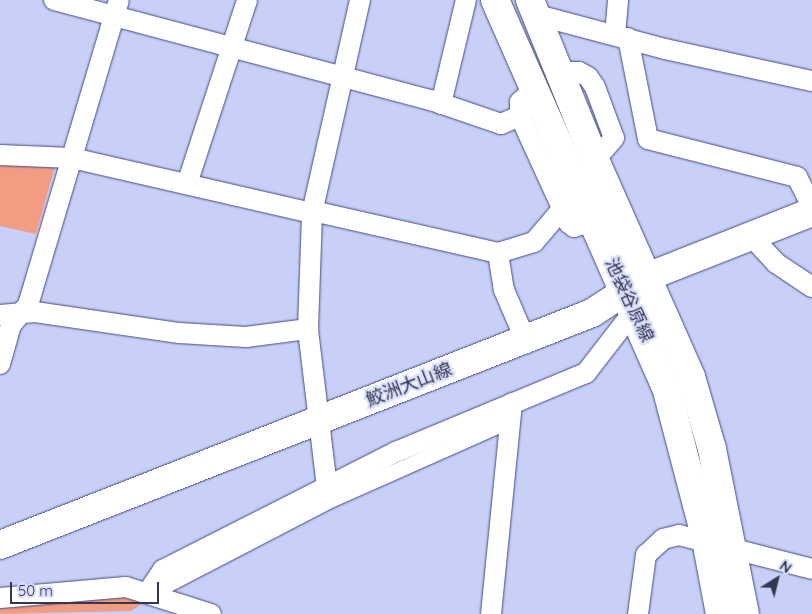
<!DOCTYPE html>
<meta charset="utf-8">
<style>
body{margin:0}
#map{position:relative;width:812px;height:614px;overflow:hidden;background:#c8d0f8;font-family:Quicksand,"Noto Sans JP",sans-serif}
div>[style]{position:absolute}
.green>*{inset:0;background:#f29c83}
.roads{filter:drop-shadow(0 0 1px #444b83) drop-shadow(0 0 1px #444b83)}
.pedestrian>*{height:15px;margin:-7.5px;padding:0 7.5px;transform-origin:7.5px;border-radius:7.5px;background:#fff}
.minor>*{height:20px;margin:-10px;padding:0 10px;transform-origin:10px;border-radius:10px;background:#fff}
.secondary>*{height:28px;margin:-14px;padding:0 14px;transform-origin:14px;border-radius:14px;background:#fff}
span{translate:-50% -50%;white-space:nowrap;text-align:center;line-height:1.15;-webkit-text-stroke:4.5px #d8def9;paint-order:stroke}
.street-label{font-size:18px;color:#333751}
.north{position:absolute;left:752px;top:554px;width:50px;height:50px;-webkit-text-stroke:4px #d8def9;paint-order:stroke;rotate:36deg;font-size:14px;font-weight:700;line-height:20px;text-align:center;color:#333751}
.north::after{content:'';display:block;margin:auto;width:18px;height:22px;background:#333751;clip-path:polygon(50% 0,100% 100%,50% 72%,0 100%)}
.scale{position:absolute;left:10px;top:582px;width:149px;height:22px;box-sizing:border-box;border:2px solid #333751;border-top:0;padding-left:6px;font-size:15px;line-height:18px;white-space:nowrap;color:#333751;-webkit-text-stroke:4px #d8def9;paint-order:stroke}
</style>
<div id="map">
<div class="green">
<div style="clip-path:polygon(0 161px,56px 163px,36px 234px,0 226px)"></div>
<div style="clip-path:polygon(123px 595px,145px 602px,131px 611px,0 614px,0 607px)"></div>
</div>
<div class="roads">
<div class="pedestrian">
<div style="left:166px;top:585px;width:187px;rotate:-27.4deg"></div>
<div style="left:332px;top:499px;width:195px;rotate:-23.9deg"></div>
</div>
<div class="minor">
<div style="left:54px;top:0;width:390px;rotate:14.9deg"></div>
<div style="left:431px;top:100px;width:74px;rotate:18.9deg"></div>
<div style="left:501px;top:124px;width:21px;rotate:-23deg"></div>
<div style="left:537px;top:15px;width:132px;rotate:14.9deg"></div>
<div style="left:665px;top:49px;width:150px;rotate:12.3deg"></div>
<div style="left:615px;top:35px;width:35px;rotate:-85deg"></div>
<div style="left:628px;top:38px;width:103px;rotate:78.8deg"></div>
<div style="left:648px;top:139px;width:154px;rotate:14.3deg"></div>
<div style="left:797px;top:177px;width:33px;rotate:63deg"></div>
<div style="left:559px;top:72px;width:20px"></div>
<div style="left:579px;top:72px;width:10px;rotate:29deg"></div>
<div style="left:588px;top:77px;width:12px;rotate:55deg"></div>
<div style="left:595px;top:87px;width:54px;rotate:69.6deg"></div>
<div style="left:614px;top:138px;width:29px;rotate:131deg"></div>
<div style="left:535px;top:88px;width:21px;rotate:137deg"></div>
<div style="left:520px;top:102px;width:14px;rotate:90deg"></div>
<div style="left:520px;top:116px;width:118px;rotate:65.4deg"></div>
<div style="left:569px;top:223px;width:6px;rotate:39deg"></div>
<div style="left:574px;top:227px;width:20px;rotate:-18deg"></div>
<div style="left:441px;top:104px;width:107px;rotate:-76.5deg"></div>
<div style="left:0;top:155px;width:72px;rotate:2.4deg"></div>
<div style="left:72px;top:158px;width:246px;rotate:12.9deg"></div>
<div style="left:187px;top:184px;width:194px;rotate:-71.9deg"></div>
<div style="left:313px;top:211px;width:190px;rotate:12.8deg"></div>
<div style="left:498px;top:253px;width:38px;rotate:-17deg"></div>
<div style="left:534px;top:242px;width:45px;rotate:-49.5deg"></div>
<div style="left:751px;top:236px;width:37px;rotate:47deg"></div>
<div style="left:776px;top:263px;width:43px;rotate:33.7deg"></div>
<div style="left:498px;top:253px;width:37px;rotate:81deg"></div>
<div style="left:504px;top:290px;width:53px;rotate:66.8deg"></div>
<div style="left:0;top:315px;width:35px;rotate:-5deg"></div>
<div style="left:35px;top:312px;width:146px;rotate:8.3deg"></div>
<div style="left:179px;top:333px;width:67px;rotate:3.4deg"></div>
<div style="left:246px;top:337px;width:63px;rotate:-7.4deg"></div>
<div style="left:0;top:364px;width:41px;rotate:-74.2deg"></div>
<div style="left:11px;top:325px;width:26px;rotate:-50deg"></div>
<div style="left:28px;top:305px;width:318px;rotate:-73.4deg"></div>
<div style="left:327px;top:487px;width:159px;rotate:-96.9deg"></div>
<div style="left:308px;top:329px;width:116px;rotate:-88deg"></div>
<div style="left:312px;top:213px;width:218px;rotate:-77.3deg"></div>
<div style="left:148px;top:592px;width:27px;rotate:-56deg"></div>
<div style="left:163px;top:570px;width:261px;rotate:-26.9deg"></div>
<div style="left:396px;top:452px;width:206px;rotate:-22.6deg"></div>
<div style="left:586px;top:373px;width:78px;rotate:-52.3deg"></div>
<div style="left:0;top:598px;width:126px;rotate:-5deg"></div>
<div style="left:126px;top:587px;width:89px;rotate:17.6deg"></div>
<div style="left:491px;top:614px;width:212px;rotate:-84.3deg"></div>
<div style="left:638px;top:614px;width:60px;rotate:-82.3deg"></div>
<div style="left:646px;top:555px;width:23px;rotate:-43deg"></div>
<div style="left:663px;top:539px;width:16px;rotate:-14deg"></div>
<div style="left:679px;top:535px;width:137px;rotate:14.3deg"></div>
</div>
<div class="secondary">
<div style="left:495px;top:0;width:423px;rotate:66.2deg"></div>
<div style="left:666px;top:387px;width:158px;rotate:75.3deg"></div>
<div style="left:706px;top:540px;width:75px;rotate:79.3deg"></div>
<div style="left:530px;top:0;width:173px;rotate:67.9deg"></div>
<div style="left:595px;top:160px;width:237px;rotate:66.1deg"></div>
<div style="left:691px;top:377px;width:75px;rotate:73.7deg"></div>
<div style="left:712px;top:449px;width:168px;rotate:78.7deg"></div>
<div style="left:0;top:545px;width:636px;rotate:-21.4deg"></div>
<div style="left:592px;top:313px;width:66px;rotate:-33.2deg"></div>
<div style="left:647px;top:277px;width:177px;rotate:-21.5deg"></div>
</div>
</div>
<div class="street-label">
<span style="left:629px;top:300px;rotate:65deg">池袋谷原線</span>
<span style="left:409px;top:385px;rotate:-21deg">鮫洲大山線</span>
</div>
<div class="north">N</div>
<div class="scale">50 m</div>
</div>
